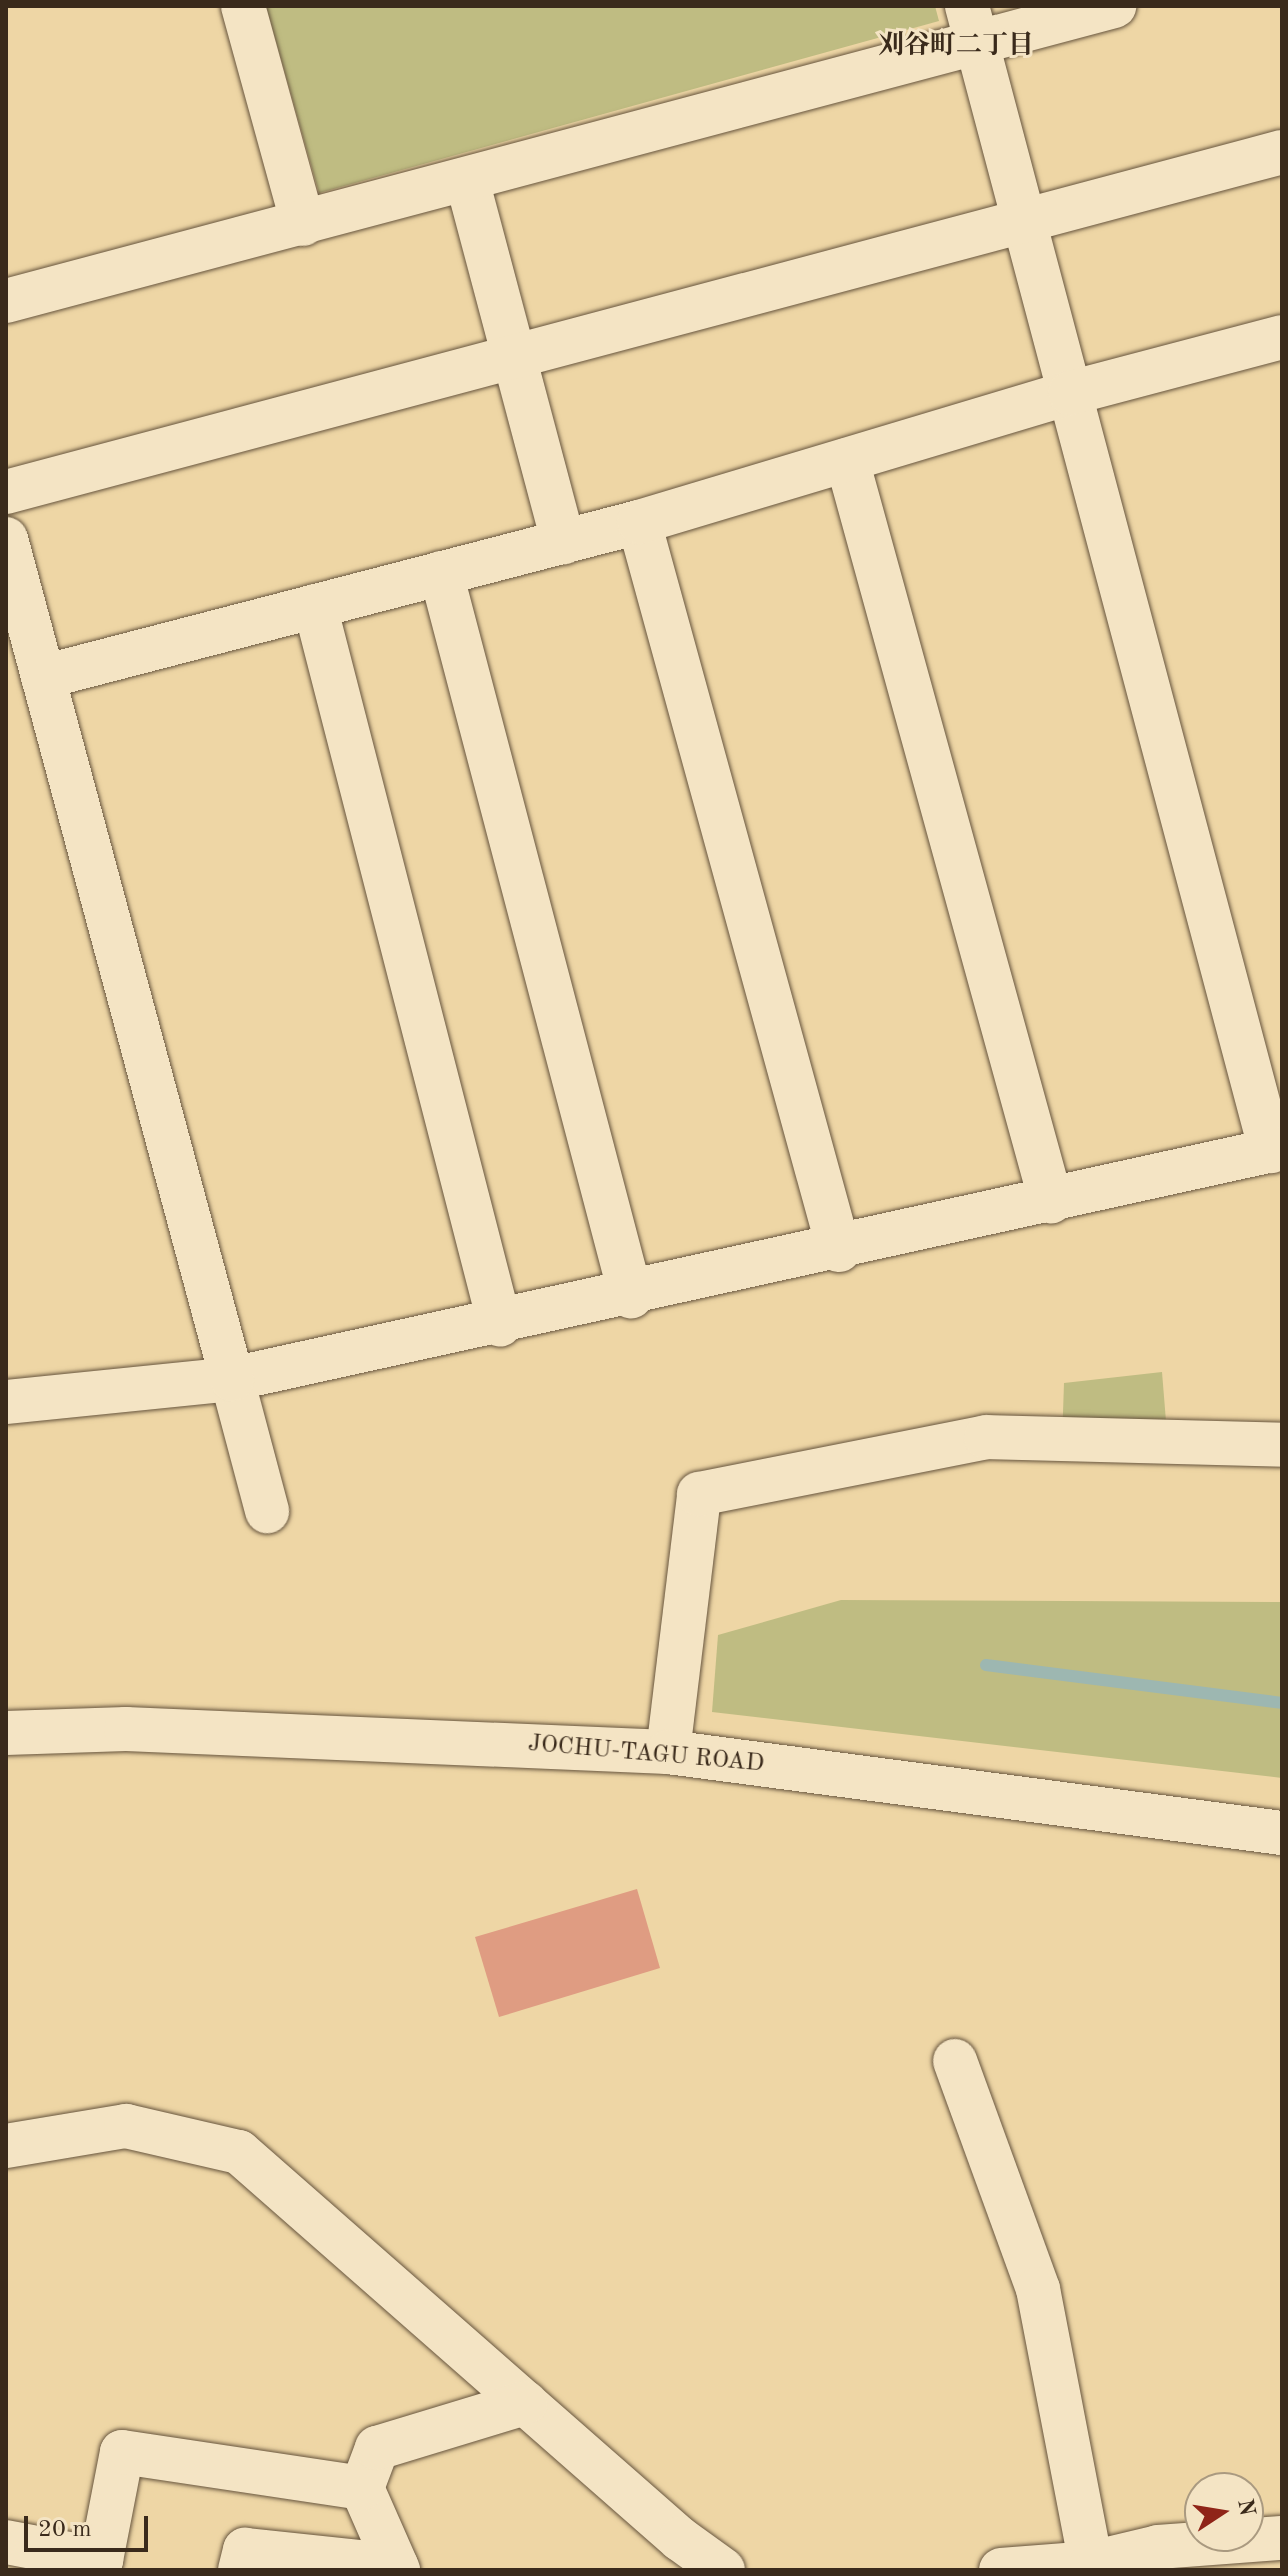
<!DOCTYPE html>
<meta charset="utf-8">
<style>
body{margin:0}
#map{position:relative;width:1288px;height:2576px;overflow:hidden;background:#eed6a5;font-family:"Old Standard TT","Noto Serif JP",serif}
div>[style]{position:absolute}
.green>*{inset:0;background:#bfbc82}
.stream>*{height:12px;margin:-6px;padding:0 6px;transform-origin:6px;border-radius:6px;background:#9db7b1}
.building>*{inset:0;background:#df9c82}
.roads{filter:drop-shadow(0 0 2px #67553e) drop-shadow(0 0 2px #67553e)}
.street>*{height:44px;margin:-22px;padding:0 22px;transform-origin:22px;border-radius:22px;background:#f4e4c4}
.secondary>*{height:44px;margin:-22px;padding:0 22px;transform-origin:22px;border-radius:22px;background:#f4e4c4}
span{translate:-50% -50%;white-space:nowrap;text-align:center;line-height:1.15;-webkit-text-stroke:6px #f4e4c4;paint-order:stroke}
.street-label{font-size:24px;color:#3a2a1b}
.neighbourhood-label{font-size:26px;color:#3a2a1b;font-weight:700}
.frame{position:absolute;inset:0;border:8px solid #3a2a1b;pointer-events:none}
.north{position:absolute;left:1184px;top:2472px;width:80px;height:80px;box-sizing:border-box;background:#f4e4c4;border:2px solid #aa9a80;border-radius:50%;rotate:78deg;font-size:22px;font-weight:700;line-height:32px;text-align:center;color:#3a2a1b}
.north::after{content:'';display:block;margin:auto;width:28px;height:36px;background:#8f2418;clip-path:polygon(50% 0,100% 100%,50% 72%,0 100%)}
.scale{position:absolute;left:24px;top:2516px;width:124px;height:36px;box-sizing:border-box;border:4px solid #3a2a1b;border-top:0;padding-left:10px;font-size:24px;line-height:28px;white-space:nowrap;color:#3a2a1b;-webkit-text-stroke:6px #f4e4c4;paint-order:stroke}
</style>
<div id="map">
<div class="green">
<div style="clip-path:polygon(266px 6px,935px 6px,939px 21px,319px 193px)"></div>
<div style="clip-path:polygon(1162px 1372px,1168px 1446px,1062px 1442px,1064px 1383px)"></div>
<div style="clip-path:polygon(841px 1600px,1282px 1602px,1282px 1778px,712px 1712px,718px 1635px)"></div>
</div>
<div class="stream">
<div style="left:986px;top:1665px;width:298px;rotate:7.3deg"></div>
</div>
<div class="building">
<div style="clip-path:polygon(637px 1889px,660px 1968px,499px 2017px,475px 1937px)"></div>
</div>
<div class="roads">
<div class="street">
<div style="left:243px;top:6px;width:226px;rotate:74.6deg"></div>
<div style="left:967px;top:6px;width:1185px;rotate:75.13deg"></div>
<div style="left:467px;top:180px;width:375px;rotate:75.1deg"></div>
<div style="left:6px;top:301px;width:1147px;rotate:-14.91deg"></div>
<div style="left:847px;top:460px;width:769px;rotate:74.61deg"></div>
<div style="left:6px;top:492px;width:1321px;rotate:-14.92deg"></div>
<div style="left:639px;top:522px;width:755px;rotate:74.64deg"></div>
<div style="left:441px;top:573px;width:748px;rotate:75.28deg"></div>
<div style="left:315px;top:606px;width:742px;rotate:75.57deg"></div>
<div style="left:43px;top:677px;width:616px;rotate:-14.58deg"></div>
<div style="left:639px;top:522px;width:450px;rotate:-16.7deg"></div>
<div style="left:1070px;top:393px;width:219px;rotate:-14.8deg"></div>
<div style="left:232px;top:1379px;width:137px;rotate:75.1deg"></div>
<div style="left:6px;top:1402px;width:227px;rotate:-5.8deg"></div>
<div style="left:232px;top:1379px;width:1075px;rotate:-12.41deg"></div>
<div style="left:668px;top:1752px;width:260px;rotate:-83.1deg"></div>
<div style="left:699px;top:1494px;width:293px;rotate:-11.2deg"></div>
<div style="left:986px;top:1437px;width:296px;rotate:1.5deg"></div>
<div style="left:955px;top:2061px;width:243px;rotate:70deg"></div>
<div style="left:1038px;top:2289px;width:286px;rotate:79.1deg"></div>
<div style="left:6px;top:2146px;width:122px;rotate:-9.5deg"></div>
<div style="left:126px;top:2126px;width:116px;rotate:13deg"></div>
<div style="left:239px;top:2152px;width:587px;rotate:41.27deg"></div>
<div style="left:680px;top:2539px;width:53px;rotate:35.8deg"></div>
<div style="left:362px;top:2488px;width:90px;rotate:66.3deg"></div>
<div style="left:6px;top:2542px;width:97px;rotate:10.7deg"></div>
<div style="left:101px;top:2560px;width:110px;rotate:-79deg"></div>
<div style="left:122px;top:2452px;width:243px;rotate:8.5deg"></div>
<div style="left:362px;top:2488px;width:43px;rotate:-69.4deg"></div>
<div style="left:377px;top:2448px;width:155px;rotate:-16.9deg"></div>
<div style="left:240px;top:2570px;width:21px;rotate:-76deg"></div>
<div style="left:245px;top:2550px;width:152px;rotate:6deg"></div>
<div style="left:1001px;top:2570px;width:91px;rotate:-4.4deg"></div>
<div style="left:1092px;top:2563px;width:68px;rotate:-13.6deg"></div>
<div style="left:1158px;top:2547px;width:124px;rotate:-4.2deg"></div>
</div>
<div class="secondary">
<div style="left:6px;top:539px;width:870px;rotate:74.94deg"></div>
<div style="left:6px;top:1733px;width:120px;rotate:-1.9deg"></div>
<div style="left:126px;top:1729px;width:542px;rotate:2.43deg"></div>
<div style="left:668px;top:1752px;width:619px;rotate:7.52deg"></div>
</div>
</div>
<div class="street-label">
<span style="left:646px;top:1755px;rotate:5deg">JOCHU-TAGU ROAD</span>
</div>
<div class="neighbourhood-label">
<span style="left:956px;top:47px">刈谷町二丁目</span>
</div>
<div class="frame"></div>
<div class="north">N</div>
<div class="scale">20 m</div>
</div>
